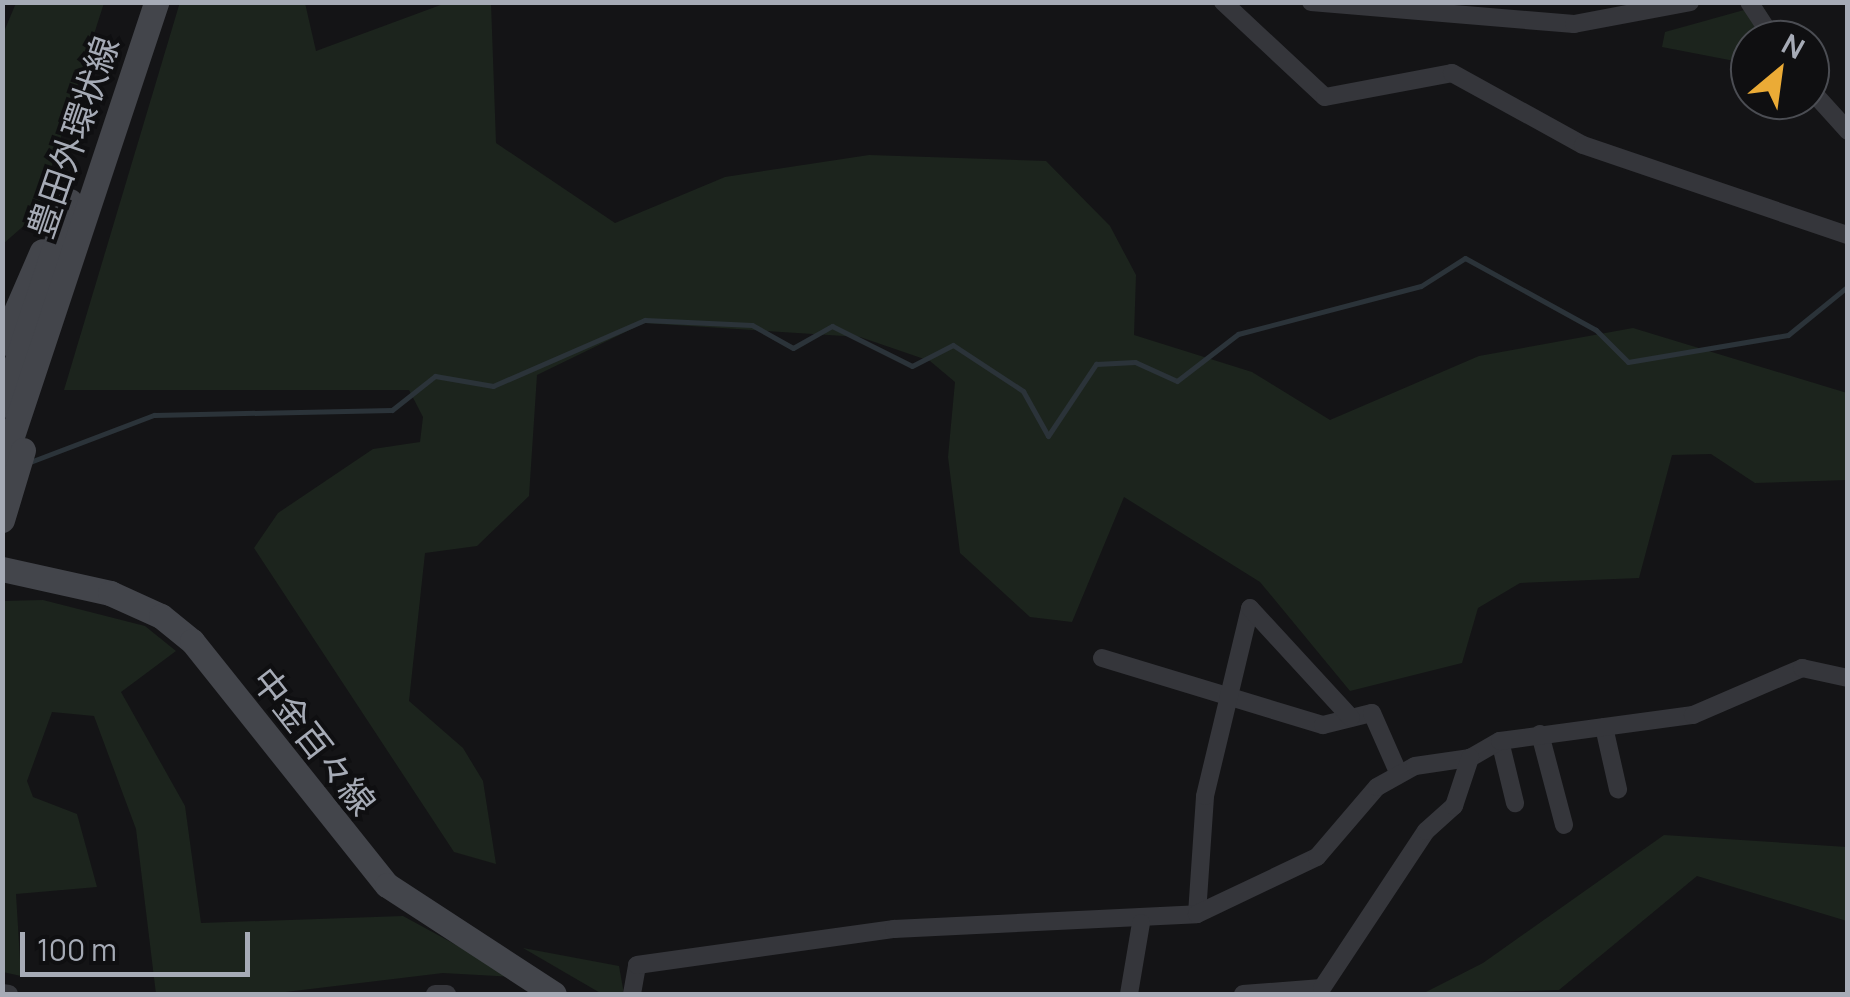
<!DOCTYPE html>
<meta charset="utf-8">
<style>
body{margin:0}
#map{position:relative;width:1850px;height:997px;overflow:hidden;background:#141416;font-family:Manrope,"Noto Sans JP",sans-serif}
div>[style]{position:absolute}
.green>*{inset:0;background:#1c241d}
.stream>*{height:5px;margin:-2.5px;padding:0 2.5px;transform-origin:2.5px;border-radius:2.5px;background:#2b3339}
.street>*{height:18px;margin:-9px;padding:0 9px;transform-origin:9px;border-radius:9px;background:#35363b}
.secondary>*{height:25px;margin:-12.5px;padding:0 12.5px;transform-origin:12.5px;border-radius:12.5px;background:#43454b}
span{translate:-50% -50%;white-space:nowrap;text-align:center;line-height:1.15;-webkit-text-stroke:8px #0f0f11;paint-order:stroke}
.street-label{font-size:35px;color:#a6abb6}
.frame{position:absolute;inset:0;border:5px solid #a6abb6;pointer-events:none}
.north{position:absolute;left:1730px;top:20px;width:100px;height:100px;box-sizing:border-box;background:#0f0f11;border:2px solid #4b4d53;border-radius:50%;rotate:29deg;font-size:28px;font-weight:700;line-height:40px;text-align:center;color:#a6abb6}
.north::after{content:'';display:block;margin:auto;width:35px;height:45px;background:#ebab36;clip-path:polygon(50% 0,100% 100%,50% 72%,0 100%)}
.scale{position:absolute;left:20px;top:932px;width:230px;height:45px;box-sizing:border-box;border:5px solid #a6abb6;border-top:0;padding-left:12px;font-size:30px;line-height:35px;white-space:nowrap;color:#a6abb6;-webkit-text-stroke:8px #0f0f11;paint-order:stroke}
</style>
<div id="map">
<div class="green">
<div style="clip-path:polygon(180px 2px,305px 3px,316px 51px,446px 3px,491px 3px,496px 143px,615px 223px,725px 177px,869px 155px,1046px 161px,1110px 226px,1136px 275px,1134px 335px,1252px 372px,1330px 420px,1479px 356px,1633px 328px,1847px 393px,1847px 480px,1755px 483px,1711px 454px,1672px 455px,1639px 578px,1520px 583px,1478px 608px,1462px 663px,1350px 691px,1260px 582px,1124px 497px,1072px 622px,1030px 617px,960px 553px,948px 457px,955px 382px,930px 361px,860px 337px,644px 323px,537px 375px,529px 496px,477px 546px,425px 553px,409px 701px,463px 748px,483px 781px,496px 864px,454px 852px,254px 548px,278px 513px,373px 449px,420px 442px,423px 417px,409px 390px,64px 390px)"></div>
<div style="clip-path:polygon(16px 3px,104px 3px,36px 215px,3px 244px,3px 34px)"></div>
<div style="clip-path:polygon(1762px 5px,1783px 40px,1750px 40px,1750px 64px,1662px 47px,1665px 32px)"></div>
<div style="clip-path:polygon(43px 600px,145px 626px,176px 651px,121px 692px,185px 806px,201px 923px,403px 916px,515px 977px,443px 973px,269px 994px,156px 994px,136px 829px,94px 716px,52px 712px,27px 781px,33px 797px,77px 814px,97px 887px,16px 894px,21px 976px,3px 972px,2px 601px)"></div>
<div style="clip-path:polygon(1664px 835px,1847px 847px,1847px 921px,1697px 876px,1559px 990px,1422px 994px,1483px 963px)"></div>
<div style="clip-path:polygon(523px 948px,619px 966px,624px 994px,602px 994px)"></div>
</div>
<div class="stream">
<div style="left:30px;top:462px;width:133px;rotate:-20.8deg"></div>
<div style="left:154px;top:415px;width:238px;rotate:-1.2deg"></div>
<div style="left:392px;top:410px;width:55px;rotate:-38.3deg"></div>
<div style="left:435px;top:376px;width:59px;rotate:9.8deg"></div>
<div style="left:493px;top:386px;width:166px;rotate:-23.5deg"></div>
<div style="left:645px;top:320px;width:107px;rotate:2.7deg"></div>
<div style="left:752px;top:325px;width:47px;rotate:29.3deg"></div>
<div style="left:793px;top:348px;width:45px;rotate:-29.4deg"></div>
<div style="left:832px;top:326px;width:89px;rotate:26.6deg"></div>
<div style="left:912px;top:366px;width:46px;rotate:-27.1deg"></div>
<div style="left:953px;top:345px;width:84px;rotate:33.3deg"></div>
<div style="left:1023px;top:391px;width:51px;rotate:60.9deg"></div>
<div style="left:1048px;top:436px;width:87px;rotate:-56.3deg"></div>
<div style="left:1096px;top:364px;width:39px;rotate:-3deg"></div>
<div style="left:1135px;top:362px;width:46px;rotate:24.3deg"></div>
<div style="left:1177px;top:381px;width:77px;rotate:-37.6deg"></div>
<div style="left:1238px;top:334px;width:189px;rotate:-14.7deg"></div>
<div style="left:1421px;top:286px;width:52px;rotate:-32.5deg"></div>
<div style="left:1465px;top:258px;width:149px;rotate:28.8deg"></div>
<div style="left:1596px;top:330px;width:45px;rotate:45deg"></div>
<div style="left:1628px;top:362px;width:162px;rotate:-9.6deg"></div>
<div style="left:1788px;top:335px;width:77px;rotate:-39.2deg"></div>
</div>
<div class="street">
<div style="left:1223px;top:2px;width:139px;rotate:43deg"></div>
<div style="left:1325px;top:97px;width:129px;rotate:-10.7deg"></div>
<div style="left:1452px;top:73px;width:149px;rotate:28.8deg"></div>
<div style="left:1583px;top:145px;width:280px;rotate:18.8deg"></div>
<div style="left:1311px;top:2px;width:264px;rotate:4.8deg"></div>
<div style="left:1574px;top:24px;width:118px;rotate:-10.7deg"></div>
<div style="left:1749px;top:2px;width:45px;rotate:56.7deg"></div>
<div style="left:1810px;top:89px;width:57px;rotate:47.9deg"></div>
<div style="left:1102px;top:658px;width:231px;rotate:16.9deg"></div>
<div style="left:1323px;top:725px;width:50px;rotate:-13.8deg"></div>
<div style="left:1372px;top:713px;width:64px;rotate:66.2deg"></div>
<div style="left:1604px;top:727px;width:64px;rotate:77.3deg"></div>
<div style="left:1540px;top:734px;width:94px;rotate:75.2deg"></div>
<div style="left:1500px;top:741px;width:64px;rotate:76.4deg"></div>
<div style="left:1197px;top:914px;width:118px;rotate:-86.1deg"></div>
<div style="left:1205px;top:796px;width:193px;rotate:-76.5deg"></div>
<div style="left:1250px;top:608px;width:149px;rotate:47.4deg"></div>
<div style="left:2px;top:993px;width:7px;rotate:8deg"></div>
<div style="left:435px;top:994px;width:12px"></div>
<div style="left:632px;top:994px;width:29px;rotate:-80deg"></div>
<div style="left:637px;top:965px;width:260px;rotate:-8deg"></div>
<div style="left:894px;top:929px;width:303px;rotate:-2.8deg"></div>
<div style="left:1197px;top:914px;width:133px;rotate:-25.4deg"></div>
<div style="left:1317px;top:857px;width:92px;rotate:-49.4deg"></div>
<div style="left:1377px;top:787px;width:43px;rotate:-28.9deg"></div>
<div style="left:1415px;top:766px;width:56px;rotate:-8.3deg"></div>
<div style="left:1470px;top:758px;width:34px;rotate:-30deg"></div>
<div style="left:1500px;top:741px;width:195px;rotate:-7.7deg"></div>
<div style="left:1693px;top:715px;width:119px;rotate:-23.3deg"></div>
<div style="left:1802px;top:668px;width:47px;rotate:12.3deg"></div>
<div style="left:1129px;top:994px;width:72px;rotate:-80.4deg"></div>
<div style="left:1243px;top:994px;width:79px;rotate:-4.3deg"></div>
<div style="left:1322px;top:988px;width:188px;rotate:-56.5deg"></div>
<div style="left:1426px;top:831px;width:38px;rotate:-42deg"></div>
<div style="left:1454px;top:806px;width:51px;rotate:-71.6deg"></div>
</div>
<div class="secondary">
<div style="left:2px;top:343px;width:100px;rotate:-66.5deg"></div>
<div style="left:2px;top:405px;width:215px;rotate:-71.6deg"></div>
<div style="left:2px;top:466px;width:489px;rotate:-71.6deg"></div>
<div style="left:2px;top:520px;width:73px;rotate:-73.3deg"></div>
<div style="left:2px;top:569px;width:111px;rotate:12.5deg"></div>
<div style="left:110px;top:593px;width:56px;rotate:24.3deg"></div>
<div style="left:161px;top:616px;width:40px;rotate:39deg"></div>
<div style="left:192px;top:641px;width:312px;rotate:51.4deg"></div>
<div style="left:387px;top:885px;width:199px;rotate:33.1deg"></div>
</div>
<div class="street-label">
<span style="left:73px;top:137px;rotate:-71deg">豊田外環状線</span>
<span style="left:314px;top:741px;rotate:52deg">中金百々線</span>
</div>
<div class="frame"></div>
<div class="north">N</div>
<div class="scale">100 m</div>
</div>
